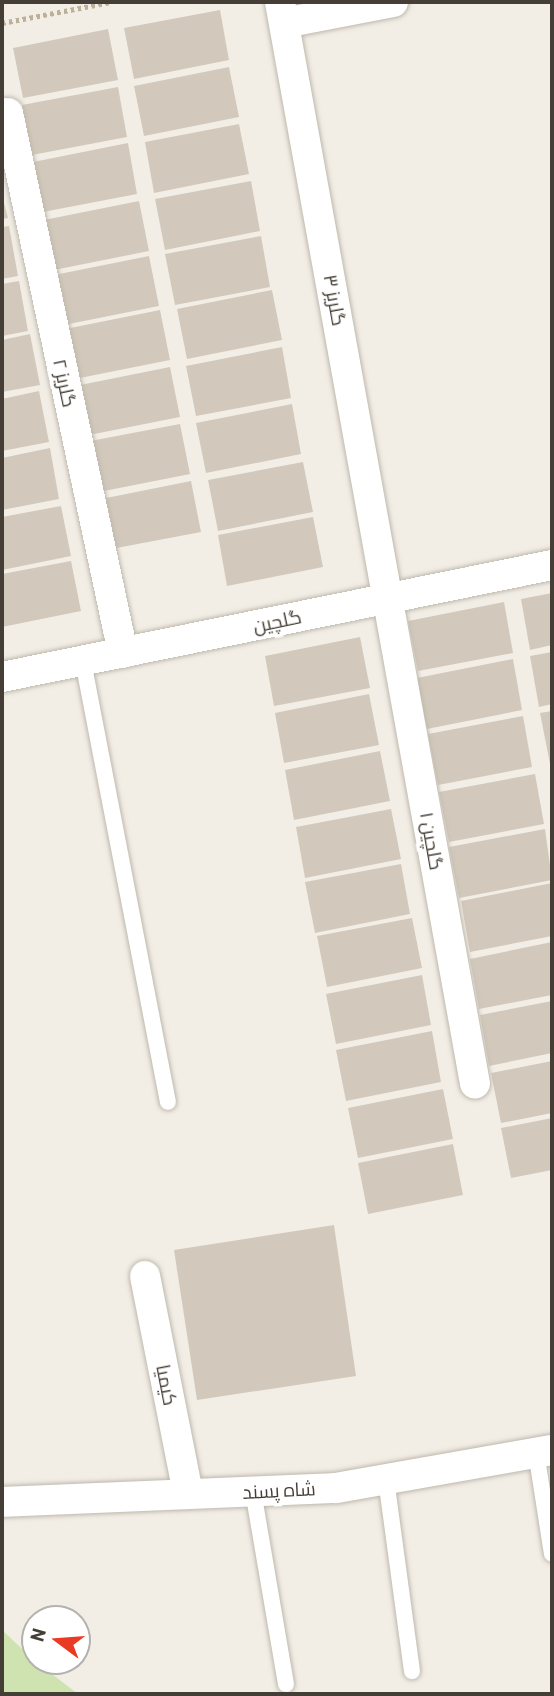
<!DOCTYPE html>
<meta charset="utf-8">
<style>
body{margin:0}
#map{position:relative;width:554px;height:1696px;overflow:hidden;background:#f2eee6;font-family:Barlow,Cairo,sans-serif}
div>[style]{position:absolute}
.green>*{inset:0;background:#cfe3b1}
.building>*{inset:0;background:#d2c9bc}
.path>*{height:4.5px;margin-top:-2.25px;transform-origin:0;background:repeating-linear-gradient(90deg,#bdb09b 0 3.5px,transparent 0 7px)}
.roads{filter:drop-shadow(0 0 2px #bfb8ac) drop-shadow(0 0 2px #bfb8ac)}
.service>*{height:16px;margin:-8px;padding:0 8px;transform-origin:8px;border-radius:8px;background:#fff}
.minor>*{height:30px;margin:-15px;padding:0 15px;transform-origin:15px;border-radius:15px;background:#fff}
span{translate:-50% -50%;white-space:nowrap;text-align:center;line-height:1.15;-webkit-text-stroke:7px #fff;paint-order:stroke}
.street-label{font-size:19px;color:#443e36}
.frame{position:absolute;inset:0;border:4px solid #443e36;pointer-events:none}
.north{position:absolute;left:21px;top:1605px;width:70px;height:70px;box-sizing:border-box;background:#fff;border:2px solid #b4b2af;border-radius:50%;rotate:286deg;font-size:19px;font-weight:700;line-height:28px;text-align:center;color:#443e36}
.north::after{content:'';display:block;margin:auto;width:24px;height:32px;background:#ea3a24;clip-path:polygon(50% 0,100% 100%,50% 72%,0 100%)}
</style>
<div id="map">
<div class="green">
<div style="clip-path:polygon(2px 1630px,35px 1661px,78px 1694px,2px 1694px)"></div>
</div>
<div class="building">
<div style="clip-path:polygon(220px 10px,229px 60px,134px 79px,124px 28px)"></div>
<div style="clip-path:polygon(108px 29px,118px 80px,23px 98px,13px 48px)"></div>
<div style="clip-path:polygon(229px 67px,239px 117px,144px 136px,134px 86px)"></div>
<div style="clip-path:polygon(118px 87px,127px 137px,32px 155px,22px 105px)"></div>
<div style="clip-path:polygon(239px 124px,249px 174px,154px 193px,145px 142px)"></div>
<div style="clip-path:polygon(128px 143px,137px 194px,43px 212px,33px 162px)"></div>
<div style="clip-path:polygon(251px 181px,260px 231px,165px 250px,155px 199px)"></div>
<div style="clip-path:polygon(2px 195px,8px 218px,2px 219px)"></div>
<div style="clip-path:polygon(139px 201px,149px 251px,54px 270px,44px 220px)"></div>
<div style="clip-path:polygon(9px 226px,18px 276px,2px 279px,2px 227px)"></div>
<div style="clip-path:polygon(261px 236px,270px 287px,175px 305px,165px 254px)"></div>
<div style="clip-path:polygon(149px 256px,159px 306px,64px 325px,54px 275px)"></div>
<div style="clip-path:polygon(19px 281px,28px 331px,2px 336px,2px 284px)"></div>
<div style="clip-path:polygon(272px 290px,282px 340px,187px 359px,177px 309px)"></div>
<div style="clip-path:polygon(160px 310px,170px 360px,75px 379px,65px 329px)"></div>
<div style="clip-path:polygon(30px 334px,40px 385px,2px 392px,2px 340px)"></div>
<div style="clip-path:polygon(282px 347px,291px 398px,196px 416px,186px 366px)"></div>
<div style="clip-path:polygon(170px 367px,180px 417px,84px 436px,75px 386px)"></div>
<div style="clip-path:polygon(39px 391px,49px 442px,2px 451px,2px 399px)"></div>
<div style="clip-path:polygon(292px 404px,301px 454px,206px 473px,196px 423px)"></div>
<div style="clip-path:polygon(180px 424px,190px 474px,94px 493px,85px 442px)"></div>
<div style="clip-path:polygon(50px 448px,59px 499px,2px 510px,2px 458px)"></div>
<div style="clip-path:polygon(303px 462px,313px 512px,218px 531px,208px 480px)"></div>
<div style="clip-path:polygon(191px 481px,201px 532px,106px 550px,96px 500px)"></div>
<div style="clip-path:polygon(61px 506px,71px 556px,2px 570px,2px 517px)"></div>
<div style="clip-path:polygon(313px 517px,323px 567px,227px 586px,218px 535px)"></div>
<div style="clip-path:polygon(71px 561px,81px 611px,2px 627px,2px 574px)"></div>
<div style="clip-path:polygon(552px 593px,552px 645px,530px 650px,521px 599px)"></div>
<div style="clip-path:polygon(504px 602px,513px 653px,418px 671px,408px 621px)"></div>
<div style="clip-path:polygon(360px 637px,370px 688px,274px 706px,265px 656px)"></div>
<div style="clip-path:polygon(552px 652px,552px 704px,539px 707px,530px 656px)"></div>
<div style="clip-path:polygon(513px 659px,522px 710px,427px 729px,417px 678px)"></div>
<div style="clip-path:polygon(369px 694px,379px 745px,284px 763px,275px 713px)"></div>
<div style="clip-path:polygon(552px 711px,552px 763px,550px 764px,540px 713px)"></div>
<div style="clip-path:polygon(523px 716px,532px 767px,438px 785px,428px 734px)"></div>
<div style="clip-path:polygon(380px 751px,390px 801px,294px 820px,285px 770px)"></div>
<div style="clip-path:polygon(535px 774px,544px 824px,449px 842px,439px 792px)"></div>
<div style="clip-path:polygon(391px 809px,401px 859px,305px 878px,296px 827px)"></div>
<div style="clip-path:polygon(545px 829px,552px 880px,459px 898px,449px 847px)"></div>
<div style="clip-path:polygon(401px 864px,410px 914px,315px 933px,305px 882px)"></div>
<div style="clip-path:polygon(552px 883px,552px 936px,470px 952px,461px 901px)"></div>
<div style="clip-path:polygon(412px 918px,422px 968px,327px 987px,317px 936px)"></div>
<div style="clip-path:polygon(552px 942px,552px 995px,479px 1009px,470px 959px)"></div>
<div style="clip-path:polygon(422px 975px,431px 1025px,336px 1044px,326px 994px)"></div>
<div style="clip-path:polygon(552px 1001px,552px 1053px,489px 1066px,480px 1015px)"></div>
<div style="clip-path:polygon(432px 1031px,441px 1082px,346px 1101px,336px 1050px)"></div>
<div style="clip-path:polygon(552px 1061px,552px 1113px,501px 1123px,491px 1073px)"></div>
<div style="clip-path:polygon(443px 1089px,453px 1139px,358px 1158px,348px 1108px)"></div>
<div style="clip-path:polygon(552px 1118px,552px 1170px,511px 1178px,501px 1128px)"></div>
<div style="clip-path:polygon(453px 1144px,463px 1195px,368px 1214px,358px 1163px)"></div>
<div style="clip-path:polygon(334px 1225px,356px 1376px,197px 1400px,174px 1250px)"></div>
</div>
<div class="path">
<div style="left:2px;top:23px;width:111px;rotate:-10.9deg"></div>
</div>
<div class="roads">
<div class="service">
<div style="left:83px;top:661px;width:449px;rotate:79.1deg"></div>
<div style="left:536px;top:1452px;width:103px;rotate:81.1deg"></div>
<div style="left:386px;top:1479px;width:194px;rotate:82.3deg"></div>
<div style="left:253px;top:1491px;width:196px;rotate:80.3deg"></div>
</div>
<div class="minor">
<div style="left:280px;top:2px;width:1099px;rotate:79.78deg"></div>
<div style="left:284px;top:23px;width:111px;rotate:-10.9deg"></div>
<div style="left:8px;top:113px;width:552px;rotate:77.98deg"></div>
<div style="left:2px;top:677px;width:561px;rotate:-11.51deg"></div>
<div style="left:145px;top:1276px;width:222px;rotate:78.8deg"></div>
<div style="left:2px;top:1502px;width:334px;rotate:-2.4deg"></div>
<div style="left:336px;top:1488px;width:219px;rotate:-10deg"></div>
</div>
</div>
<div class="street-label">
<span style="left:335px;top:300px;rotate:80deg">گلریز ۳</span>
<span style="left:65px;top:383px;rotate:78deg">گلریز ۲</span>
<span style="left:277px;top:621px;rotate:-12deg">گلچین</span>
<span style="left:432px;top:841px;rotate:80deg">گلچین ۱</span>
<span style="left:167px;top:1385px;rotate:79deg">کیمیا</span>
<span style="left:279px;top:1490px;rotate:-3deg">شاه پسند</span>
</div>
<div class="frame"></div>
<div class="north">N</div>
</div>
